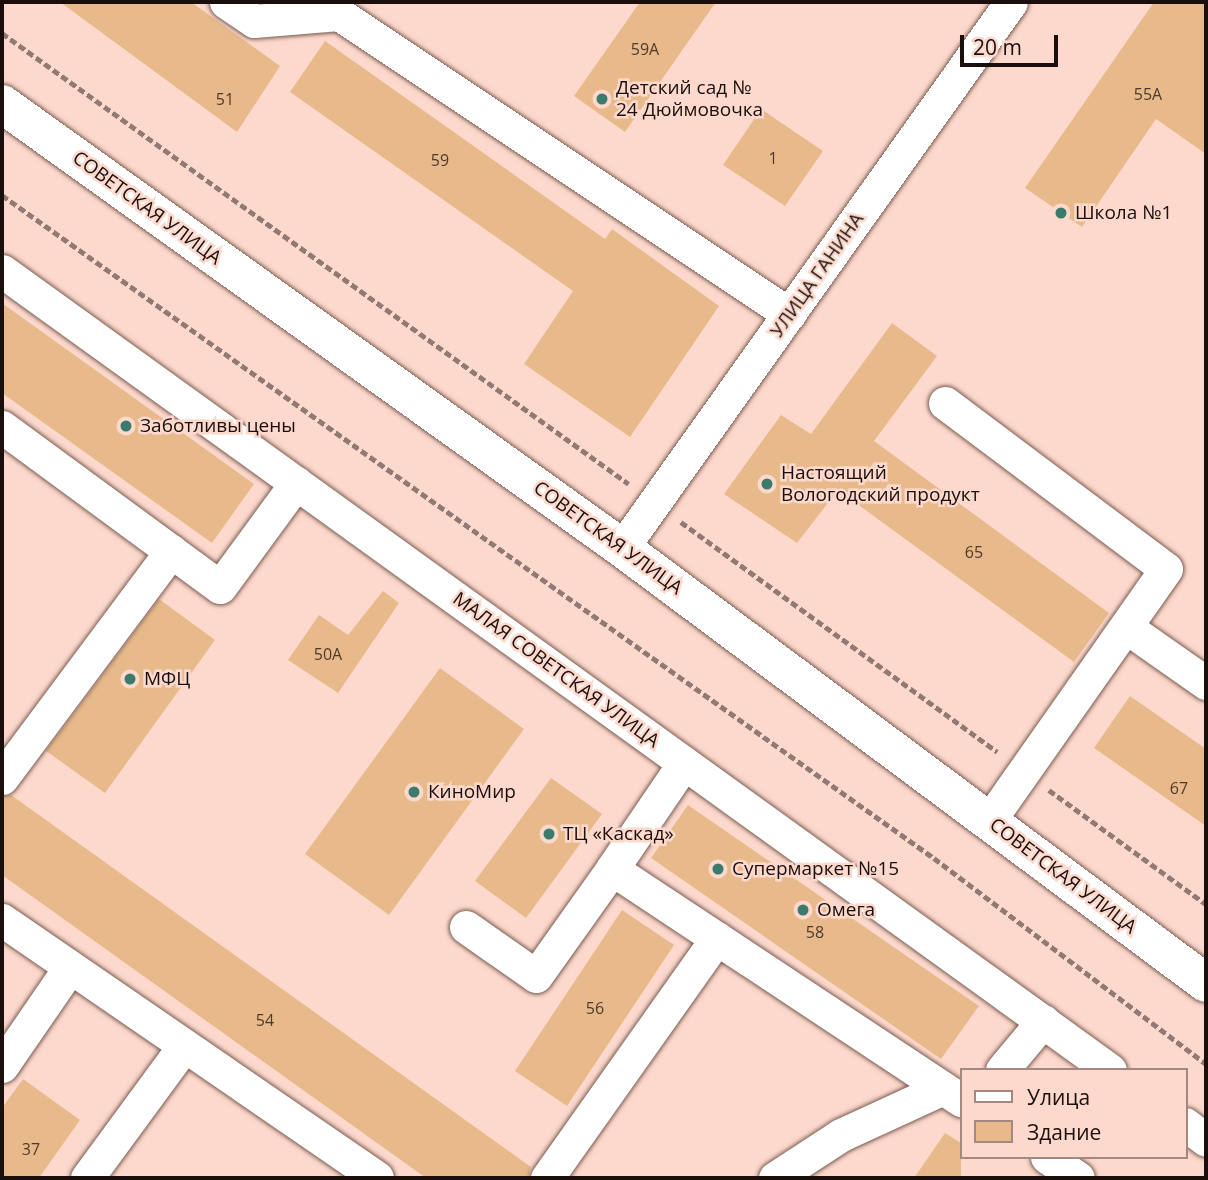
<!DOCTYPE html>
<meta charset="utf-8">
<style>
body{margin:0}
#map{position:relative;width:1208px;height:1180px;overflow:hidden;background:#fdd9cd;font-family:"Open Sans",sans-serif}
div>[style]{position:absolute}
.building>*{inset:0;background:#e8ba8b}
.path>*{height:4.5px;margin-top:-2.25px;transform-origin:0;background:repeating-linear-gradient(90deg,#927a72 0 7px,transparent 0 10.5px)}
.roads{filter:drop-shadow(0 0 2px #7a5c51) drop-shadow(0 0 2px #7a5c51)}
.minor>*{height:33px;margin:-16.5px;padding:0 16.5px;transform-origin:16.5px;border-radius:16.5px;background:#fff}
.major>*{height:38px;margin:-19px;padding:0 19px;transform-origin:19px;border-radius:19px;background:#fff}
.dots>*{width:19px;height:19px;translate:-50% -50%;box-sizing:border-box;border:4px solid #fdd9cd;border-radius:50%}
span{translate:-50% -50%;white-space:nowrap;text-align:center;line-height:1.15;-webkit-text-stroke:5px #fdd9cd;paint-order:stroke}
.number-label{font-size:16px;color:#4e3a2b}
.number-label span{-webkit-text-stroke-width:0}
.poi-label{font-size:19px;color:#1a0f0b}
.left{translate:0 -50%;text-align:left}
.street-label{font-size:19px;color:#1a0f0b}
.frame{position:absolute;inset:0;border:4px solid #1a0f0b;pointer-events:none}
.legend{position:absolute;left:960px;top:1068px;width:228px;height:91px;box-sizing:border-box;background:#fdd9cd;border:2px solid #a2887f;margin:0;padding:9px 12px;list-style:none;font-size:21px;color:#1a0f0b}
.legend li{display:flex;align-items:center;gap:14px;height:35px}
.legend b{width:35px;border:2px solid #a2887f}
.scale{position:absolute;left:960px;top:35px;width:98px;height:32px;box-sizing:border-box;border:4px solid #1a0f0b;border-top:0;padding-left:9px;font-size:21px;line-height:24px;white-space:nowrap;color:#1a0f0b;-webkit-text-stroke:5px #fdd9cd;paint-order:stroke}
</style>
<div id="map">
<div class="building">
<div style="clip-path:polygon(60px 2px,191px 2px,280px 66px,237px 132px)"></div>
<div style="clip-path:polygon(640px 2px,716px 2px,625px 132px,574px 96px)"></div>
<div style="clip-path:polygon(1154px 2px,1206px 2px,1206px 154px,1156px 119px,1082px 227px,1025px 188px)"></div>
<div style="clip-path:polygon(325px 41px,605px 239px,612px 229px,719px 306px,630px 437px,524px 364px,573px 291px,290px 92px)"></div>
<div style="clip-path:polygon(761px 109px,823px 151px,785px 206px,723px 165px)"></div>
<div style="clip-path:polygon(2px 303px,254px 484px,212px 543px,2px 393px)"></div>
<div style="clip-path:polygon(892px 323px,937px 356px,874px 441px,1109px 613px,1074px 662px,838px 490px,797px 543px,724px 494px,781px 415px,811px 434px)"></div>
<div style="clip-path:polygon(383px 591px,399px 603px,338px 693px,288px 660px,319px 615px,348px 635px)"></div>
<div style="clip-path:polygon(159px 599px,215px 640px,105px 793px,46px 751px)"></div>
<div style="clip-path:polygon(440px 668px,524px 729px,389px 915px,305px 854px)"></div>
<div style="clip-path:polygon(1130px 696px,1206px 749px,1206px 826px,1094px 748px)"></div>
<div style="clip-path:polygon(551px 778px,602px 814px,526px 918px,475px 881px)"></div>
<div style="clip-path:polygon(11px 795px,531px 1167px,528px 1178px,426px 1178px,2px 875px,2px 797px)"></div>
<div style="clip-path:polygon(688px 805px,979px 1006px,941px 1059px,651px 858px)"></div>
<div style="clip-path:polygon(622px 910px,674px 945px,567px 1106px,515px 1071px)"></div>
<div style="clip-path:polygon(23px 1079px,80px 1120px,39px 1178px,2px 1178px,2px 1108px)"></div>
<div style="clip-path:polygon(945px 1133px,961px 1143px,961px 1178px,914px 1178px)"></div>
</div>
<div class="path">
<div style="left:2px;top:33px;width:772px;rotate:35.73deg"></div>
<div style="left:2px;top:195px;width:1144px;rotate:35.43deg"></div>
<div style="left:934px;top:858px;width:341px;rotate:37.1deg"></div>
<div style="left:681px;top:522px;width:391px;rotate:36deg"></div>
<div style="left:1049px;top:790px;width:194px;rotate:36deg"></div>
</div>
<div class="roads">
<div class="minor">
<div style="left:226px;top:2px;width:34px;rotate:34deg"></div>
<div style="left:254px;top:21px;width:85px;rotate:-4.7deg"></div>
<div style="left:339px;top:14px;width:541px;rotate:33.69deg"></div>
<div style="left:2px;top:271px;width:1366px;rotate:35.8deg"></div>
<div style="left:945px;top:403px;width:276px;rotate:36.9deg"></div>
<div style="left:1166px;top:569px;width:308px;rotate:125.1deg"></div>
<div style="left:2px;top:427px;width:270px;rotate:36.3deg"></div>
<div style="left:220px;top:587px;width:129px;rotate:-53.8deg"></div>
<div style="left:622px;top:548px;width:670px;rotate:-54.53deg"></div>
<div style="left:1126px;top:627px;width:98px;rotate:35deg"></div>
<div style="left:684px;top:763px;width:128px;rotate:124.2deg"></div>
<div style="left:612px;top:869px;width:419px;rotate:33.5deg"></div>
<div style="left:2px;top:778px;width:283px;rotate:-53.3deg"></div>
<div style="left:2px;top:920px;width:455px;rotate:34.5deg"></div>
<div style="left:466px;top:927px;width:85px;rotate:35deg"></div>
<div style="left:536px;top:976px;width:131px;rotate:-54.6deg"></div>
<div style="left:2px;top:1066px;width:120px;rotate:-55.5deg"></div>
<div style="left:1002px;top:1070px;width:64px;rotate:-50.1deg"></div>
<div style="left:1185px;top:1124px;width:26px;rotate:37deg"></div>
<div style="left:1047px;top:1157px;width:37px;rotate:34deg"></div>
<div style="left:87px;top:1178px;width:164px;rotate:-53.7deg"></div>
<div style="left:547px;top:1178px;width:294px;rotate:-54.7deg"></div>
<div style="left:775px;top:1178px;width:79px;rotate:-33.1deg"></div>
<div style="left:841px;top:1135px;width:112px;rotate:-24.7deg"></div>
</div>
<div class="major">
<div style="left:2px;top:104px;width:763px;rotate:35.61deg"></div>
<div style="left:622px;top:548px;width:728px;rotate:36.68deg"></div>
</div>
</div>
<div class="dots">
<div style="left:602px;top:99px;background:#3a7b6b"></div>
<div style="left:1061px;top:213px;background:#3a7b6b"></div>
<div style="left:126px;top:426px;background:#3a7b6b"></div>
<div style="left:767px;top:484px;background:#3a7b6b"></div>
<div style="left:130px;top:679px;background:#3a7b6b"></div>
<div style="left:414px;top:792px;background:#3a7b6b"></div>
<div style="left:549px;top:834px;background:#3a7b6b"></div>
<div style="left:718px;top:869px;background:#3a7b6b"></div>
<div style="left:803px;top:910px;background:#3a7b6b"></div>
</div>
<div class="number-label">
<span style="left:645px;top:49px">59А</span>
<span style="left:1148px;top:94px">55А</span>
<span style="left:225px;top:99px">51</span>
<span style="left:773px;top:158px">1</span>
<span style="left:440px;top:160px">59</span>
<span style="left:974px;top:552px">65</span>
<span style="left:328px;top:654px">50А</span>
<span style="left:1179px;top:788px">67</span>
<span style="left:815px;top:932px">58</span>
<span style="left:595px;top:1008px">56</span>
<span style="left:265px;top:1020px">54</span>
<span style="left:31px;top:1149px">37</span>
</div>
<div class="poi-label">
<span class="left" style="left:616px;top:99px">Детский сад №<br>24 Дюймовочка</span>
<span class="left" style="left:1075px;top:213px">Школа №1</span>
<span class="left" style="left:140px;top:426px">Заботливы цены</span>
<span class="left" style="left:781px;top:484px">Настоящий<br>Вологодский продукт</span>
<span class="left" style="left:144px;top:679px">МФЦ</span>
<span class="left" style="left:428px;top:792px">КиноМир</span>
<span class="left" style="left:563px;top:834px">ТЦ «Каскад»</span>
<span class="left" style="left:732px;top:869px">Супермаркет №15</span>
<span class="left" style="left:817px;top:910px">Омега</span>
</div>
<div class="street-label">
<span style="left:147px;top:208px;rotate:36deg">СОВЕТСКАЯ УЛИЦА</span>
<span style="left:817px;top:275px;rotate:-55deg">УЛИЦА ГАНИНА</span>
<span style="left:608px;top:538px;rotate:36deg">СОВЕТСКАЯ УЛИЦА</span>
<span style="left:556px;top:670px;rotate:36deg">МАЛАЯ СОВЕТСКАЯ УЛИЦА</span>
<span style="left:1063px;top:876px;rotate:37deg">СОВЕТСКАЯ УЛИЦА</span>
</div>
<div class="frame"></div>
<ul class="legend">
<li><b style="height:9px;background:#fff"></b>Улица</li>
<li><b style="height:19px;background:#e8ba8b"></b>Здание</li>
</ul>
<div class="scale">20 m</div>
</div>
